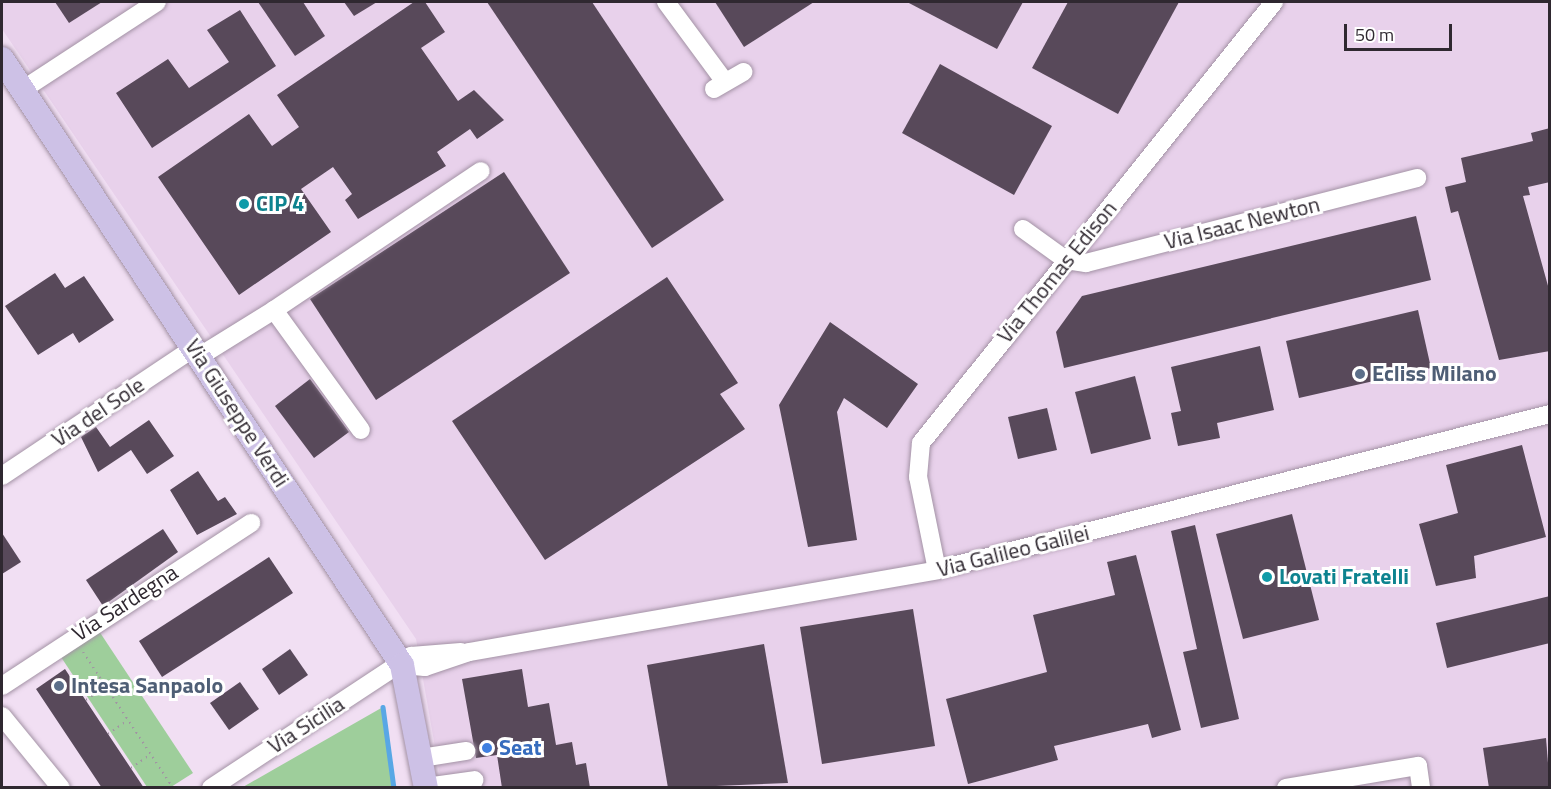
<!DOCTYPE html>
<style>
body{margin:0}
#map{position:relative;width:1551px;height:789px;overflow:hidden;background:#f1dff3;font-family:"Titillium Web",sans-serif}
div>[style]{position:absolute}
.built>*{inset:0;background:#e8d1eb}
.green>*{inset:0;background:#9ece9b}
.stream>*{height:4.5px;margin:-2.25px;padding:0 2.25px;transform-origin:2.25px;border-radius:2.25px;background:#58a7e5}
.building>*{inset:0;background:#58495a}
.path>*{height:2px;margin-top:-1px;transform-origin:0;background:repeating-linear-gradient(90deg,#a194a3 0 1.5px,transparent 0 6px)}
.roads{filter:drop-shadow(0 0 2px #a392a5) drop-shadow(0 0 2px #a392a5)}
.minor>*{height:18px;margin:-9px;padding:0 9px;transform-origin:9px;border-radius:9px;background:#fff}
.major>*{height:24px;margin:-12px;padding:0 12px;transform-origin:12px;border-radius:12px;background:#cdc1e6}
.dots>*{width:16px;height:16px;translate:-50% -50%;box-sizing:border-box;border:3px solid #fff;border-radius:50%}
span{translate:-50% -50%;white-space:nowrap;text-align:center;line-height:1.15;-webkit-text-stroke:6px #fff;paint-order:stroke}
.culture-label{font-size:22px;color:#0d838f;font-weight:700}
.left{translate:0 -50%;text-align:left}
.street-label{font-size:22px;color:#2f2830}
.service-label{font-size:22px;color:#4e5e75;font-weight:700}
.shop-label{font-size:22px;color:#366cbe;font-weight:700}
.frame{position:absolute;inset:0;border:3px solid #2f2830;pointer-events:none}
.scale{position:absolute;left:1344px;top:24px;width:108px;height:27px;box-sizing:border-box;border:3px solid #2f2830;border-top:0;padding-left:8px;font-size:18px;line-height:21px;white-space:nowrap;color:#2f2830;-webkit-text-stroke:4px #fff;paint-order:stroke}
</style>
<div id="map">
<div class="built">
<div style="clip-path:polygon(2px 2px,1549px 2px,1549px 787px,442px 787px,416px 639px,2px 29px)"></div>
</div>
<div class="green">
<div style="clip-path:polygon(97px 628px,193px 773px,171px 787px,147px 787px,59px 654px)"></div>
<div style="clip-path:polygon(383px 707px,394px 787px,243px 787px)"></div>
</div>
<div class="stream">
<div style="left:383px;top:707px;width:82px;rotate:82.3deg"></div>
</div>
<div class="building">
<div style="clip-path:polygon(55px 2px,102px 2px,69px 23px)"></div>
<div style="clip-path:polygon(258px 2px,303px 2px,325px 36px,295px 56px)"></div>
<div style="clip-path:polygon(344px 2px,377px 2px,354px 16px)"></div>
<div style="clip-path:polygon(414px 2px,425px 2px,445px 32px,421px 48px,458px 101px,474px 90px,504px 120px,477px 139px,470px 129px,437px 152px,446px 166px,358px 219px,345px 200px,352px 194px,333px 167px,301px 189px,331px 232px,239px 295px,158px 177px,249px 114px,272px 146px,299px 127px,277px 95px)"></div>
<div style="clip-path:polygon(487px 2px,592px 2px,724px 200px,652px 248px)"></div>
<div style="clip-path:polygon(715px 2px,814px 2px,744px 47px)"></div>
<div style="clip-path:polygon(907px 2px,1023px 2px,997px 49px)"></div>
<div style="clip-path:polygon(1068px 2px,1179px 2px,1118px 114px,1032px 68px)"></div>
<div style="clip-path:polygon(240px 10px,276px 66px,152px 148px,116px 93px,168px 59px,189px 88px,229px 62px,207px 30px)"></div>
<div style="clip-path:polygon(940px 64px,1052px 126px,1014px 195px,902px 133px)"></div>
<div style="clip-path:polygon(1550px 128px,1550px 182px,1528px 187px,1530px 195px,1523px 196px,1550px 293px,1550px 351px,1499px 360px,1458px 211px,1451px 213px,1445px 187px,1466px 182px,1461px 158px,1533px 141px,1531px 133px)"></div>
<div style="clip-path:polygon(504px 172px,570px 273px,376px 400px,310px 299px)"></div>
<div style="clip-path:polygon(1416px 216px,1431px 280px,1064px 368px,1056px 332px,1082px 296px)"></div>
<div style="clip-path:polygon(55px 273px,65px 288px,84px 276px,114px 320px,79px 343px,73px 333px,38px 355px,5px 306px)"></div>
<div style="clip-path:polygon(667px 277px,738px 383px,720px 394px,745px 429px,545px 560px,452px 421px)"></div>
<div style="clip-path:polygon(1418px 310px,1431px 368px,1299px 398px,1286px 341px)"></div>
<div style="clip-path:polygon(830px 322px,918px 384px,887px 428px,844px 398px,837px 412px,857px 540px,808px 547px,779px 405px)"></div>
<div style="clip-path:polygon(1260px 346px,1274px 410px,1217px 423px,1220px 438px,1178px 446px,1171px 413px,1181px 411px,1171px 367px)"></div>
<div style="clip-path:polygon(1135px 376px,1151px 439px,1091px 454px,1075px 392px)"></div>
<div style="clip-path:polygon(310px 379px,349px 432px,314px 458px,275px 406px)"></div>
<div style="clip-path:polygon(1047px 408px,1057px 450px,1018px 459px,1008px 417px)"></div>
<div style="clip-path:polygon(149px 420px,174px 456px,147px 474px,131px 450px,98px 472px,81px 437px,96px 427px,110px 447px)"></div>
<div style="clip-path:polygon(1522px 445px,1546px 537px,1474px 556px,1476px 578px,1436px 586px,1419px 524px,1458px 513px,1446px 465px)"></div>
<div style="clip-path:polygon(198px 471px,218px 501px,225px 497px,237px 514px,197px 535px,170px 490px)"></div>
<div style="clip-path:polygon(1292px 514px,1319px 620px,1243px 639px,1216px 534px)"></div>
<div style="clip-path:polygon(1195px 525px,1239px 719px,1201px 728px,1183px 652px,1197px 649px,1171px 531px)"></div>
<div style="clip-path:polygon(163px 529px,178px 552px,103px 606px,86px 580px)"></div>
<div style="clip-path:polygon(2px 533px,21px 562px,2px 574px)"></div>
<div style="clip-path:polygon(1136px 555px,1181px 730px,1152px 738px,1148px 724px,1054px 746px,1058px 760px,968px 784px,946px 699px,1047px 672px,1033px 615px,1115px 595px,1107px 562px)"></div>
<div style="clip-path:polygon(269px 557px,293px 593px,162px 677px,139px 641px)"></div>
<div style="clip-path:polygon(1550px 596px,1550px 643px,1447px 668px,1436px 623px)"></div>
<div style="clip-path:polygon(913px 609px,935px 746px,822px 764px,800px 627px)"></div>
<div style="clip-path:polygon(764px 644px,788px 783px,668px 788px,647px 665px)"></div>
<div style="clip-path:polygon(290px 649px,308px 675px,279px 695px,262px 669px)"></div>
<div style="clip-path:polygon(65px 669px,108px 734px,144px 788px,102px 788px,36px 689px)"></div>
<div style="clip-path:polygon(522px 669px,528px 707px,549px 703px,556px 745px,572px 742px,576px 765px,586px 763px,590px 788px,502px 788px,497px 755px,476px 758px,462px 679px)"></div>
<div style="clip-path:polygon(240px 682px,259px 709px,229px 730px,210px 703px)"></div>
<div style="clip-path:polygon(1546px 738px,1550px 788px,1489px 788px,1483px 748px)"></div>
</div>
<div class="path">
<div style="left:83px;top:652px;width:163px;rotate:56.5deg"></div>
<div style="left:86px;top:700px;width:24px;rotate:-33deg"></div>
<div style="left:108px;top:734px;width:24px;rotate:-35deg"></div>
<div style="left:131px;top:768px;width:24px;rotate:-35deg"></div>
</div>
<div class="roads">
<div class="minor">
<div style="left:666px;top:2px;width:99px;rotate:53.6deg"></div>
<div style="left:714px;top:89px;width:34px;rotate:-30deg"></div>
<div style="left:22px;top:90px;width:161px;rotate:-33.1deg"></div>
<div style="left:1023px;top:229px;width:53px;rotate:35.8deg"></div>
<div style="left:1066px;top:260px;width:20px;rotate:9deg"></div>
<div style="left:1086px;top:263px;width:342px;rotate:-14.4deg"></div>
<div style="left:274px;top:310px;width:249px;rotate:-33.9deg"></div>
<div style="left:200px;top:356px;width:87px;rotate:-31.9deg"></div>
<div style="left:274px;top:310px;width:148px;rotate:54.1deg"></div>
<div style="left:2px;top:476px;width:231px;rotate:-33.7deg"></div>
<div style="left:937px;top:570px;width:95px;rotate:-101.5deg"></div>
<div style="left:918px;top:477px;width:34px;rotate:-85deg"></div>
<div style="left:921px;top:443px;width:565px;rotate:-51.32deg"></div>
<div style="left:402px;top:665px;width:23px;rotate:5deg"></div>
<div style="left:425px;top:667px;width:46px;rotate:-18.8deg"></div>
<div style="left:469px;top:652px;width:475px;rotate:-9.9deg"></div>
<div style="left:937px;top:570px;width:633px;rotate:-14.28deg"></div>
<div style="left:2px;top:686px;width:298px;rotate:-33.2deg"></div>
<div style="left:2px;top:716px;width:93px;rotate:50.7deg"></div>
<div style="left:421px;top:758px;width:46px;rotate:-8.8deg"></div>
<div style="left:426px;top:787px;width:49px;rotate:-8.1deg"></div>
<div style="left:211px;top:788px;width:240px;rotate:-33.4deg"></div>
<div style="left:411px;top:656px;width:50px;rotate:-4.6deg"></div>
<div style="left:1286px;top:788px;width:134px;rotate:-9.5deg"></div>
<div style="left:1418px;top:766px;width:22px;rotate:82deg"></div>
</div>
<div class="major">
<div style="left:2px;top:59px;width:726px;rotate:56.57deg"></div>
<div style="left:402px;top:665px;width:125px;rotate:79deg"></div>
</div>
</div>
<div class="dots">
<div style="left:244px;top:204px;background:#0f9aa8"></div>
<div style="left:1360px;top:374px;background:#5c6f8a"></div>
<div style="left:1267px;top:577px;background:#0f9aa8"></div>
<div style="left:59px;top:686px;background:#5c6f8a"></div>
<div style="left:487px;top:748px;background:#3f7fe0"></div>
</div>
<div class="culture-label">
<span class="left" style="left:256px;top:204px">CIP 4</span>
<span class="left" style="left:1279px;top:577px">Lovati Fratelli</span>
</div>
<div class="street-label">
<span style="left:1242px;top:223px;rotate:-14deg">Via Isaac Newton</span>
<span style="left:1057px;top:272px;rotate:-51deg">Via Thomas Edison</span>
<span style="left:98px;top:412px;rotate:-34deg">Via del Sole</span>
<span style="left:237px;top:413px;rotate:57deg">Via Giuseppe Verdi</span>
<span style="left:1013px;top:551px;rotate:-14deg">Via Galileo Galilei</span>
<span style="left:125px;top:603px;rotate:-33deg">Via Sardegna</span>
<span style="left:306px;top:725px;rotate:-33deg">Via Sicilia</span>
</div>
<div class="service-label">
<span class="left" style="left:1372px;top:374px">Ecliss Milano</span>
<span class="left" style="left:71px;top:686px">Intesa Sanpaolo</span>
</div>
<div class="shop-label">
<span class="left" style="left:499px;top:748px">Seat</span>
</div>
<div class="frame"></div>
<div class="scale">50 m</div>
</div>
